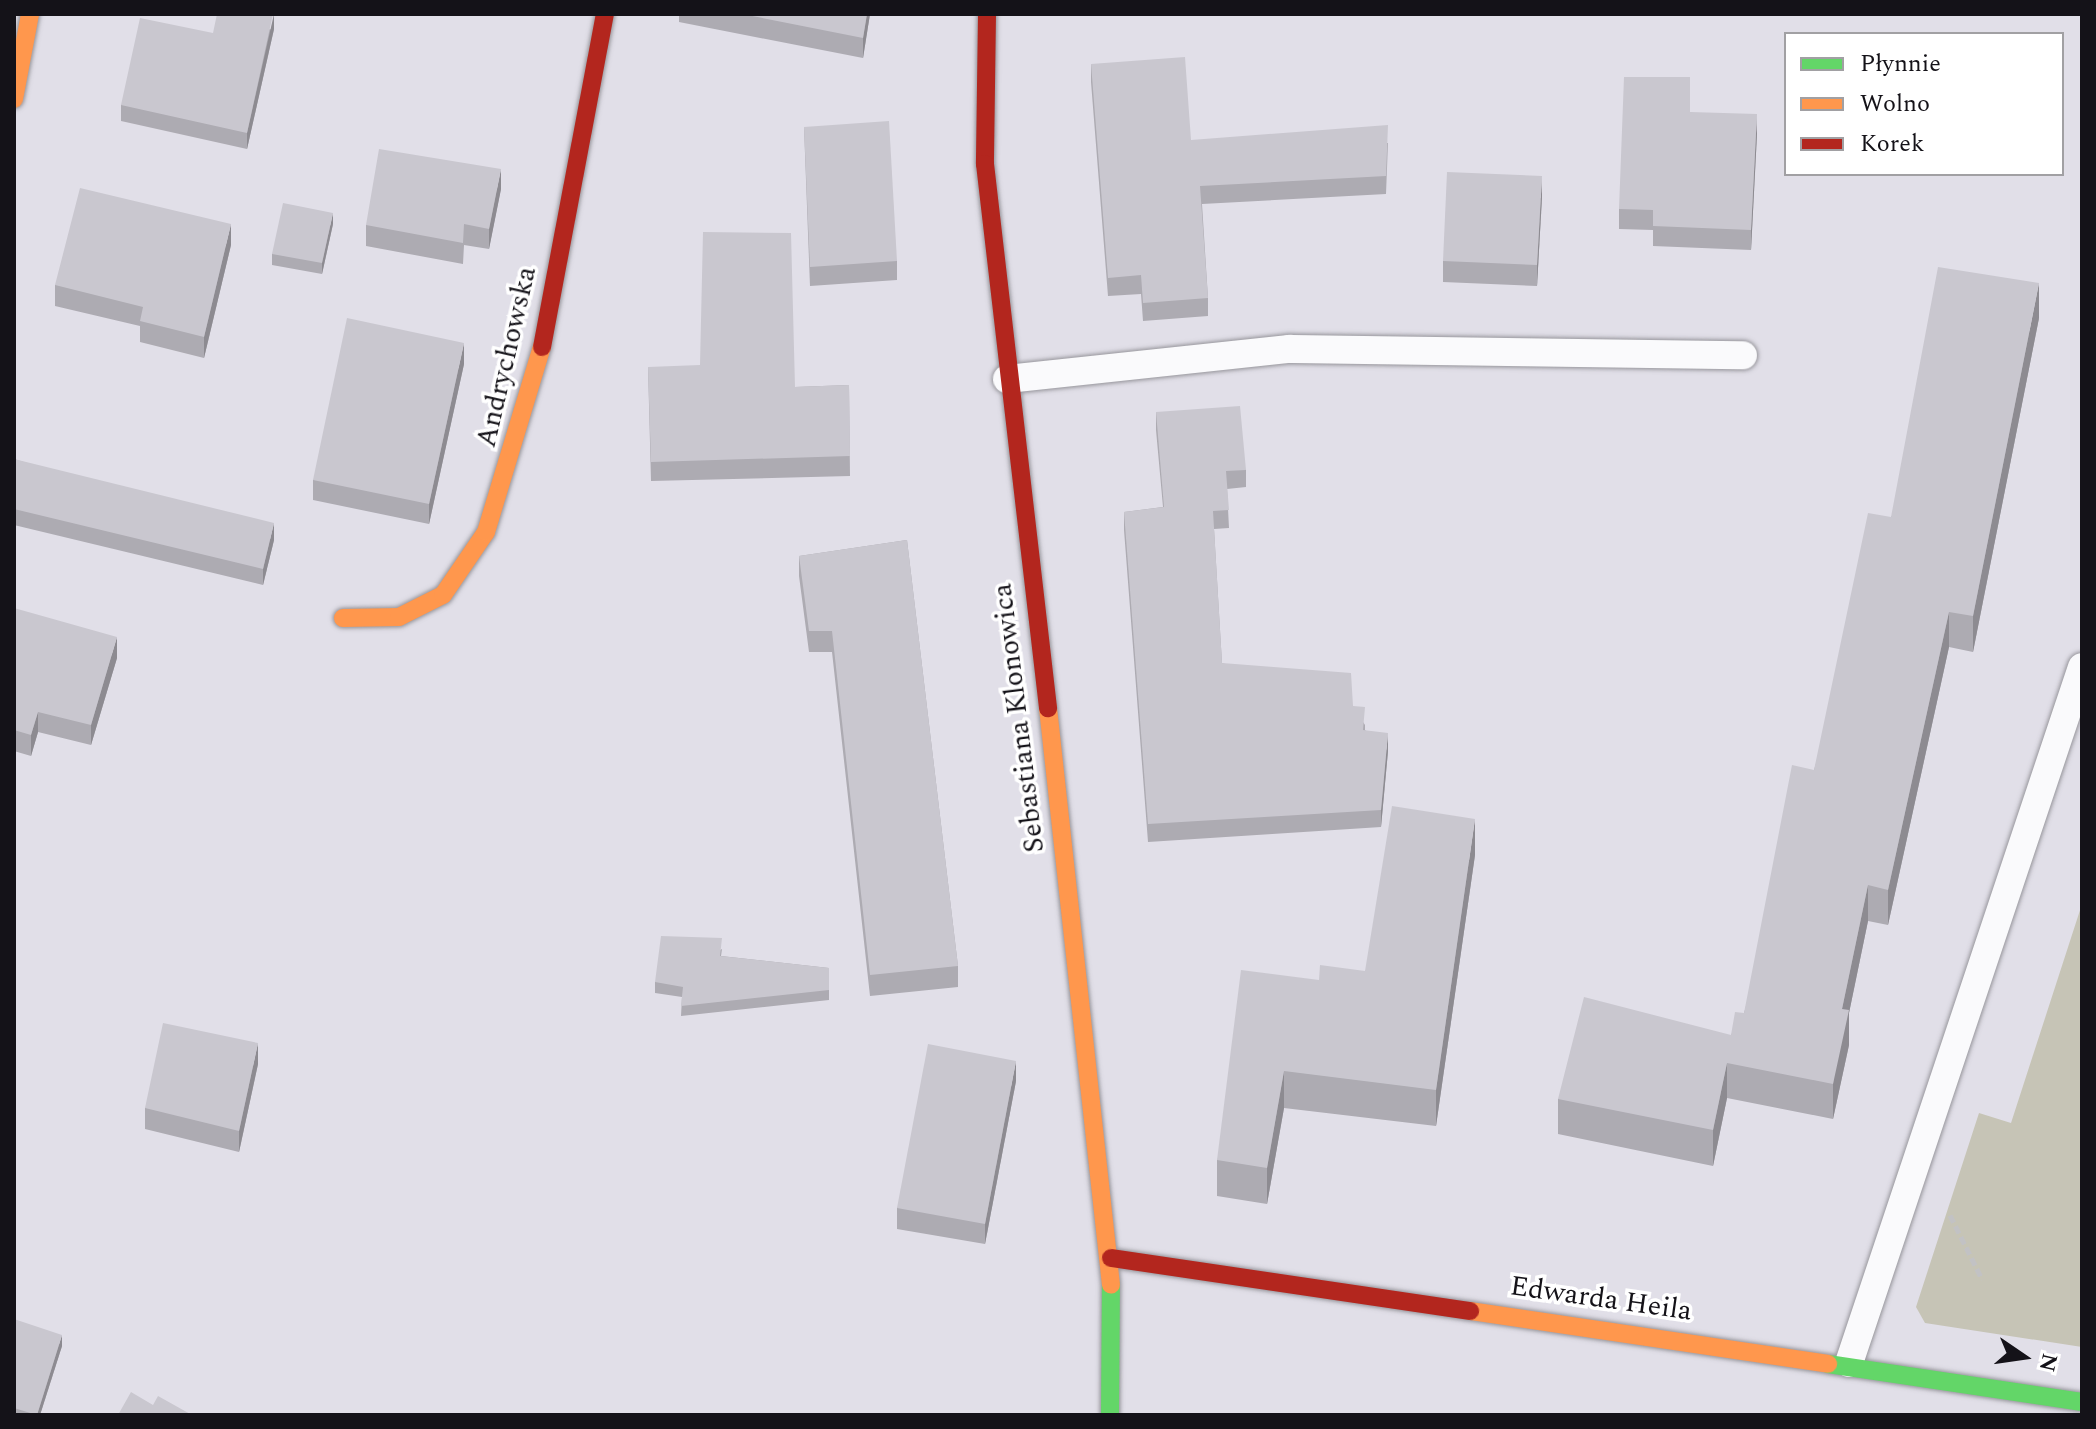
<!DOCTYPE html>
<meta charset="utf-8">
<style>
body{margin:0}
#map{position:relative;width:2096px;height:1429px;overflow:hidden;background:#e1dfe8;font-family:Spectral,serif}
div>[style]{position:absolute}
.green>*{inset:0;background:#c6c4b6}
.path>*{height:5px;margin-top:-2.5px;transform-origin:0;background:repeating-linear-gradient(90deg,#c2c2c4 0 8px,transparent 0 12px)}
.roads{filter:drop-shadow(0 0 2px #97969c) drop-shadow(0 0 2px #97969c)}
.lane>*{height:28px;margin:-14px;padding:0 14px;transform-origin:14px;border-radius:14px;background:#fafafc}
.fast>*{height:18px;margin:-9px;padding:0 9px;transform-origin:9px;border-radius:9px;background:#63d668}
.slow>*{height:18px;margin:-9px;padding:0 9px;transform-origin:9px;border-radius:9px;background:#ff974d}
.jam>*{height:18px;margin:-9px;padding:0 9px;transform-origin:9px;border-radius:9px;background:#b3261e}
.wall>*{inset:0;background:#adabb2}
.shaded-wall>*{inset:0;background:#8d8b91}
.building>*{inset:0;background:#c9c7cf}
span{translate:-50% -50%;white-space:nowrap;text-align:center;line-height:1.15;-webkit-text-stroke:7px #fff;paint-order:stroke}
.street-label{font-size:28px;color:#141218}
.frame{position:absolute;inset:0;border:16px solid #141218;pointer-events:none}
.legend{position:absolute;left:1784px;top:32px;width:280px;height:144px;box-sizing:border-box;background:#fff;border:2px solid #a1a0a3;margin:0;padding:10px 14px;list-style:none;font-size:24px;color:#141218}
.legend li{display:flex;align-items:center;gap:16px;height:40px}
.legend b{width:40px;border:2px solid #a1a0a3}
.north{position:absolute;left:1984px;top:1317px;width:80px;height:80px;-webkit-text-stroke:6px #fff;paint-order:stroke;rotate:103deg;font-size:22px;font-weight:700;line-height:32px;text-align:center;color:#141218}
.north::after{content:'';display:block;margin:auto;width:28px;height:36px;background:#141218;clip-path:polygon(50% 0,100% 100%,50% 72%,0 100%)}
</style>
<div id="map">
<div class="green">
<div style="clip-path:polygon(2082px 904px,2082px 1347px,1925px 1323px,1916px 1307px,1979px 1113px,2011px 1123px)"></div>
</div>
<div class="path">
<div style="left:1950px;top:1215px;width:72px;rotate:63.4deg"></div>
</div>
<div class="roads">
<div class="lane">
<div style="left:1007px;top:379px;width:284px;rotate:-6.1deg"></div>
<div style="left:1289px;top:349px;width:454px;rotate:0.8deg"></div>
<div style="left:1849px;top:1363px;width:734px;rotate:-71.49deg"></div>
</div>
<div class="fast">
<div style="left:1828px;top:1364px;width:257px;rotate:8.5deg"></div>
<div style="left:1110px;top:1415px;width:130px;rotate:-89.6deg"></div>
</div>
<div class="slow">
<div style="left:14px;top:99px;width:86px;rotate:-79.3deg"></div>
<div style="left:343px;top:618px;width:56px;rotate:-1deg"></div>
<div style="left:399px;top:617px;width:49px;rotate:-26.6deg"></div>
<div style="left:443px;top:595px;width:76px;rotate:-55.7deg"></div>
<div style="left:486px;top:532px;width:193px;rotate:-73.2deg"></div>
<div style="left:1048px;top:708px;width:580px;rotate:83.77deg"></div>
<div style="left:1470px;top:1311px;width:362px;rotate:8.4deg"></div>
</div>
<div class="jam">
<div style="left:987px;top:14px;width:150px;rotate:90.8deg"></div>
<div style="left:985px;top:164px;width:548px;rotate:83.39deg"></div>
<div style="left:542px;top:347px;width:339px;rotate:-79.3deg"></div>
<div style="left:1111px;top:1258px;width:363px;rotate:8.4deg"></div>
</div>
</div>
<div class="wall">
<div style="clip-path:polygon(679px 14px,870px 14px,863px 58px,679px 22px)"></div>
<div style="clip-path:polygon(274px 29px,247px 149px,121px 121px,121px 105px,213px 33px)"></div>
<div style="clip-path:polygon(1091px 64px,1191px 140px,1388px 143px,1386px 194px,1202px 204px,1208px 298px,1208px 316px,1143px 321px,1141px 294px,1108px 296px,1091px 82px)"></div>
<div style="clip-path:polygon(1690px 112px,1757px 134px,1751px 250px,1653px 246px,1653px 230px,1619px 229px,1619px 209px)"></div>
<div style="clip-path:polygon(804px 127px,897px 261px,897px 280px,810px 286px)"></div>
<div style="clip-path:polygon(501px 189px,489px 249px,464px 245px,463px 264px,366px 246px,366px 225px)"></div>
<div style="clip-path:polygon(1542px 197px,1537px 286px,1443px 282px,1443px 261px)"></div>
<div style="clip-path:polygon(333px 224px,322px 274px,272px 265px,272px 254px)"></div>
<div style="clip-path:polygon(231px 245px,204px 358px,140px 342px,140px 326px,55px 306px,55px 285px)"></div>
<div style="clip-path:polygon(2039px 318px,1973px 652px,1949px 647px,1888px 925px,1868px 921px,1849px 1013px,1849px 1045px,1833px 1119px,1727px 1098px,1713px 1166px,1558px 1134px,1558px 1099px,1731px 1035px,1744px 1013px,1814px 770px,1891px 517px)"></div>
<div style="clip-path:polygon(464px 364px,429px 524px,313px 500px,313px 480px)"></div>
<div style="clip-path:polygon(648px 367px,795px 387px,849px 385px,850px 476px,651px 481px)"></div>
<div style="clip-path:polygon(1156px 412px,1246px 470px,1246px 487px,1227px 489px,1229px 528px,1214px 529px,1222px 663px,1353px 706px,1365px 725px,1365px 730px,1388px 751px,1381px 827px,1148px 842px,1124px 530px,1124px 512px,1163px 507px,1156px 430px)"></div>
<div style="clip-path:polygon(14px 459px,274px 540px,263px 585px,14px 525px)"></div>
<div style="clip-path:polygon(907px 540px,958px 966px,958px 987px,870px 996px,832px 652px,809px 652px,799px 576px,799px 556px)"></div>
<div style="clip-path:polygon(14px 608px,117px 658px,91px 745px,38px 732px,31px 756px,14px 751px)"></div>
<div style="clip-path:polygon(1475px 855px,1436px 1126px,1284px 1108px,1267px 1204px,1217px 1196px,1217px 1160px,1319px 980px,1365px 971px)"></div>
<div style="clip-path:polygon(722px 949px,721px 956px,829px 968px,829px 1000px,681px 1016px,682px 997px,655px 993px,655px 982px)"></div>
<div style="clip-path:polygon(258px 1064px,239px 1152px,145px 1129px,145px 1108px)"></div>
<div style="clip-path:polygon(1016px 1081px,985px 1244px,897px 1229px,897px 1208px)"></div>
<div style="clip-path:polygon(14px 1319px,62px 1346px,40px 1415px,14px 1415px)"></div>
</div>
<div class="shaded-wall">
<div style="clip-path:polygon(274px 14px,274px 29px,247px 149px,247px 133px)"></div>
<div style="clip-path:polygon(867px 14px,870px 14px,863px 58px,863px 38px)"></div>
<div style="clip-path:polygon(1757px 114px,1757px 134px,1751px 250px,1751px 230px)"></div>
<div style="clip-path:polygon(501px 169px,501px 189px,489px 249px,489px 229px)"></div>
<div style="clip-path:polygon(1542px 176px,1542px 197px,1537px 286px,1537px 265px)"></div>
<div style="clip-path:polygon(333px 213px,333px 224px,322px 274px,322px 263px)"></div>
<div style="clip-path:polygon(231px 224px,231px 245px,204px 358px,204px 337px)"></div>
<div style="clip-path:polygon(2039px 283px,2039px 318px,1973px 652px,1973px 616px)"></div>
<div style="clip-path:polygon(464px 343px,464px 364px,429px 524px,429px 504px)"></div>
<div style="clip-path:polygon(274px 523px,274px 540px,263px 585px,263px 569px)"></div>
<div style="clip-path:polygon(1949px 612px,1949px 647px,1888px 925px,1888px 890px)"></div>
<div style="clip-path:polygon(117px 637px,117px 658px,91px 745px,91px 725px)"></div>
<div style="clip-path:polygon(38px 712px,38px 732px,31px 756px,31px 735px)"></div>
<div style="clip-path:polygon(1388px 733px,1388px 751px,1381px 827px,1381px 810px)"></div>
<div style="clip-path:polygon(1475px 819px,1475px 855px,1436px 1126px,1436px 1090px)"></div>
<div style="clip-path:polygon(1868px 885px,1868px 921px,1849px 1013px,1849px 1045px,1833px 1119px,1833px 1084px,1842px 1009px)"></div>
<div style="clip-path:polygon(258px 1043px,258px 1064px,239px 1152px,239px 1131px)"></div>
<div style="clip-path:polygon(1016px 1061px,1016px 1081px,985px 1244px,985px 1224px)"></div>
<div style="clip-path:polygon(1727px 1063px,1727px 1098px,1713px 1166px,1713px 1130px)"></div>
<div style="clip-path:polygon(1284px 1071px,1284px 1108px,1267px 1204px,1267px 1168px)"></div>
<div style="clip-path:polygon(62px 1335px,62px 1346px,40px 1415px,37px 1415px)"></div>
</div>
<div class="building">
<div style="clip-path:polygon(217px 14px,273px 14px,247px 133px,121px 105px,140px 18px,213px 33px)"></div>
<div style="clip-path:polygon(742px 14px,867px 14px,863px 38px)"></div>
<div style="clip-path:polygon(1185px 57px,1191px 140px,1388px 125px,1386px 176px,1200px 186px,1208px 298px,1143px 303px,1141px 275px,1108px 278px,1091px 64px)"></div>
<div style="clip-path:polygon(1624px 77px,1690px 77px,1690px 112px,1757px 114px,1751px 230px,1653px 226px,1653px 210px,1619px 209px)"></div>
<div style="clip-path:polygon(889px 121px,897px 261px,810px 267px,804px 127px)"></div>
<div style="clip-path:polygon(379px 149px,501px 169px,489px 229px,464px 224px,463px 243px,366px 225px)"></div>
<div style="clip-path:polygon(1447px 172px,1542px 176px,1537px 265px,1443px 261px)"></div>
<div style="clip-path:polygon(80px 188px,231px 224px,204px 337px,140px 321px,143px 307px,55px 285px)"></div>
<div style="clip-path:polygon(283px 203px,333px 213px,322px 263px,272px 254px)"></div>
<div style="clip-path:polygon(703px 232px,791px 233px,795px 387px,849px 385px,850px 456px,651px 462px,648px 367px,700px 365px)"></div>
<div style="clip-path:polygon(1938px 267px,2039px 283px,1973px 616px,1949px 612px,1888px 890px,1868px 885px,1842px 1009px,1849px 1010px,1833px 1084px,1727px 1063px,1713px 1130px,1558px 1099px,1584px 997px,1731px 1035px,1735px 1012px,1744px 1013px,1792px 765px,1814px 770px,1868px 513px,1891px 517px)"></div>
<div style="clip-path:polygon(347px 318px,464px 343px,429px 504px,313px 480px)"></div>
<div style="clip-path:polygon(1240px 406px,1246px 470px,1226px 471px,1229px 510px,1213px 511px,1222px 663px,1351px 673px,1353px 706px,1365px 707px,1363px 730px,1388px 733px,1381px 810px,1148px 824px,1124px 512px,1164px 507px,1156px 412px)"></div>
<div style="clip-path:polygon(14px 459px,274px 523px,263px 569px,14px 509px)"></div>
<div style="clip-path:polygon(907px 540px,958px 966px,870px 975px,832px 631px,809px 631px,799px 556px)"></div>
<div style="clip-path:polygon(14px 608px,117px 637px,91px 725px,38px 712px,31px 735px,14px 730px)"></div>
<div style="clip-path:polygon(1392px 806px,1475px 819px,1436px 1090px,1284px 1071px,1267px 1168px,1217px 1160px,1241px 970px,1319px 980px,1320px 965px,1365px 971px)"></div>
<div style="clip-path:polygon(661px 936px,722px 938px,720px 956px,829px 968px,829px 990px,681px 1006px,683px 987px,655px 982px)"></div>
<div style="clip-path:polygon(163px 1023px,258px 1043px,239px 1131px,145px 1108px)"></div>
<div style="clip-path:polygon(928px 1044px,1016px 1061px,985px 1224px,897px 1208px)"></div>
<div style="clip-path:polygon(14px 1319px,62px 1335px,37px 1415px,14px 1408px)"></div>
<div style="clip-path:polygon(131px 1392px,153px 1405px,158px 1396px,192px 1415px,118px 1415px)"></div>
</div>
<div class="street-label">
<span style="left:507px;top:357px;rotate:-77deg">Andrychowska</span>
<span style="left:1019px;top:718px;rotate:-97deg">Sebastiana Klonowica</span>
<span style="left:1601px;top:1299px;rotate:8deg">Edwarda Heila</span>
</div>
<div class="frame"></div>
<ul class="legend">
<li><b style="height:10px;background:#63d668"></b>Płynnie</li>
<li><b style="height:10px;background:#ff974d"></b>Wolno</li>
<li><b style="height:10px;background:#b3261e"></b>Korek</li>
</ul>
<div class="north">N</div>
</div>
